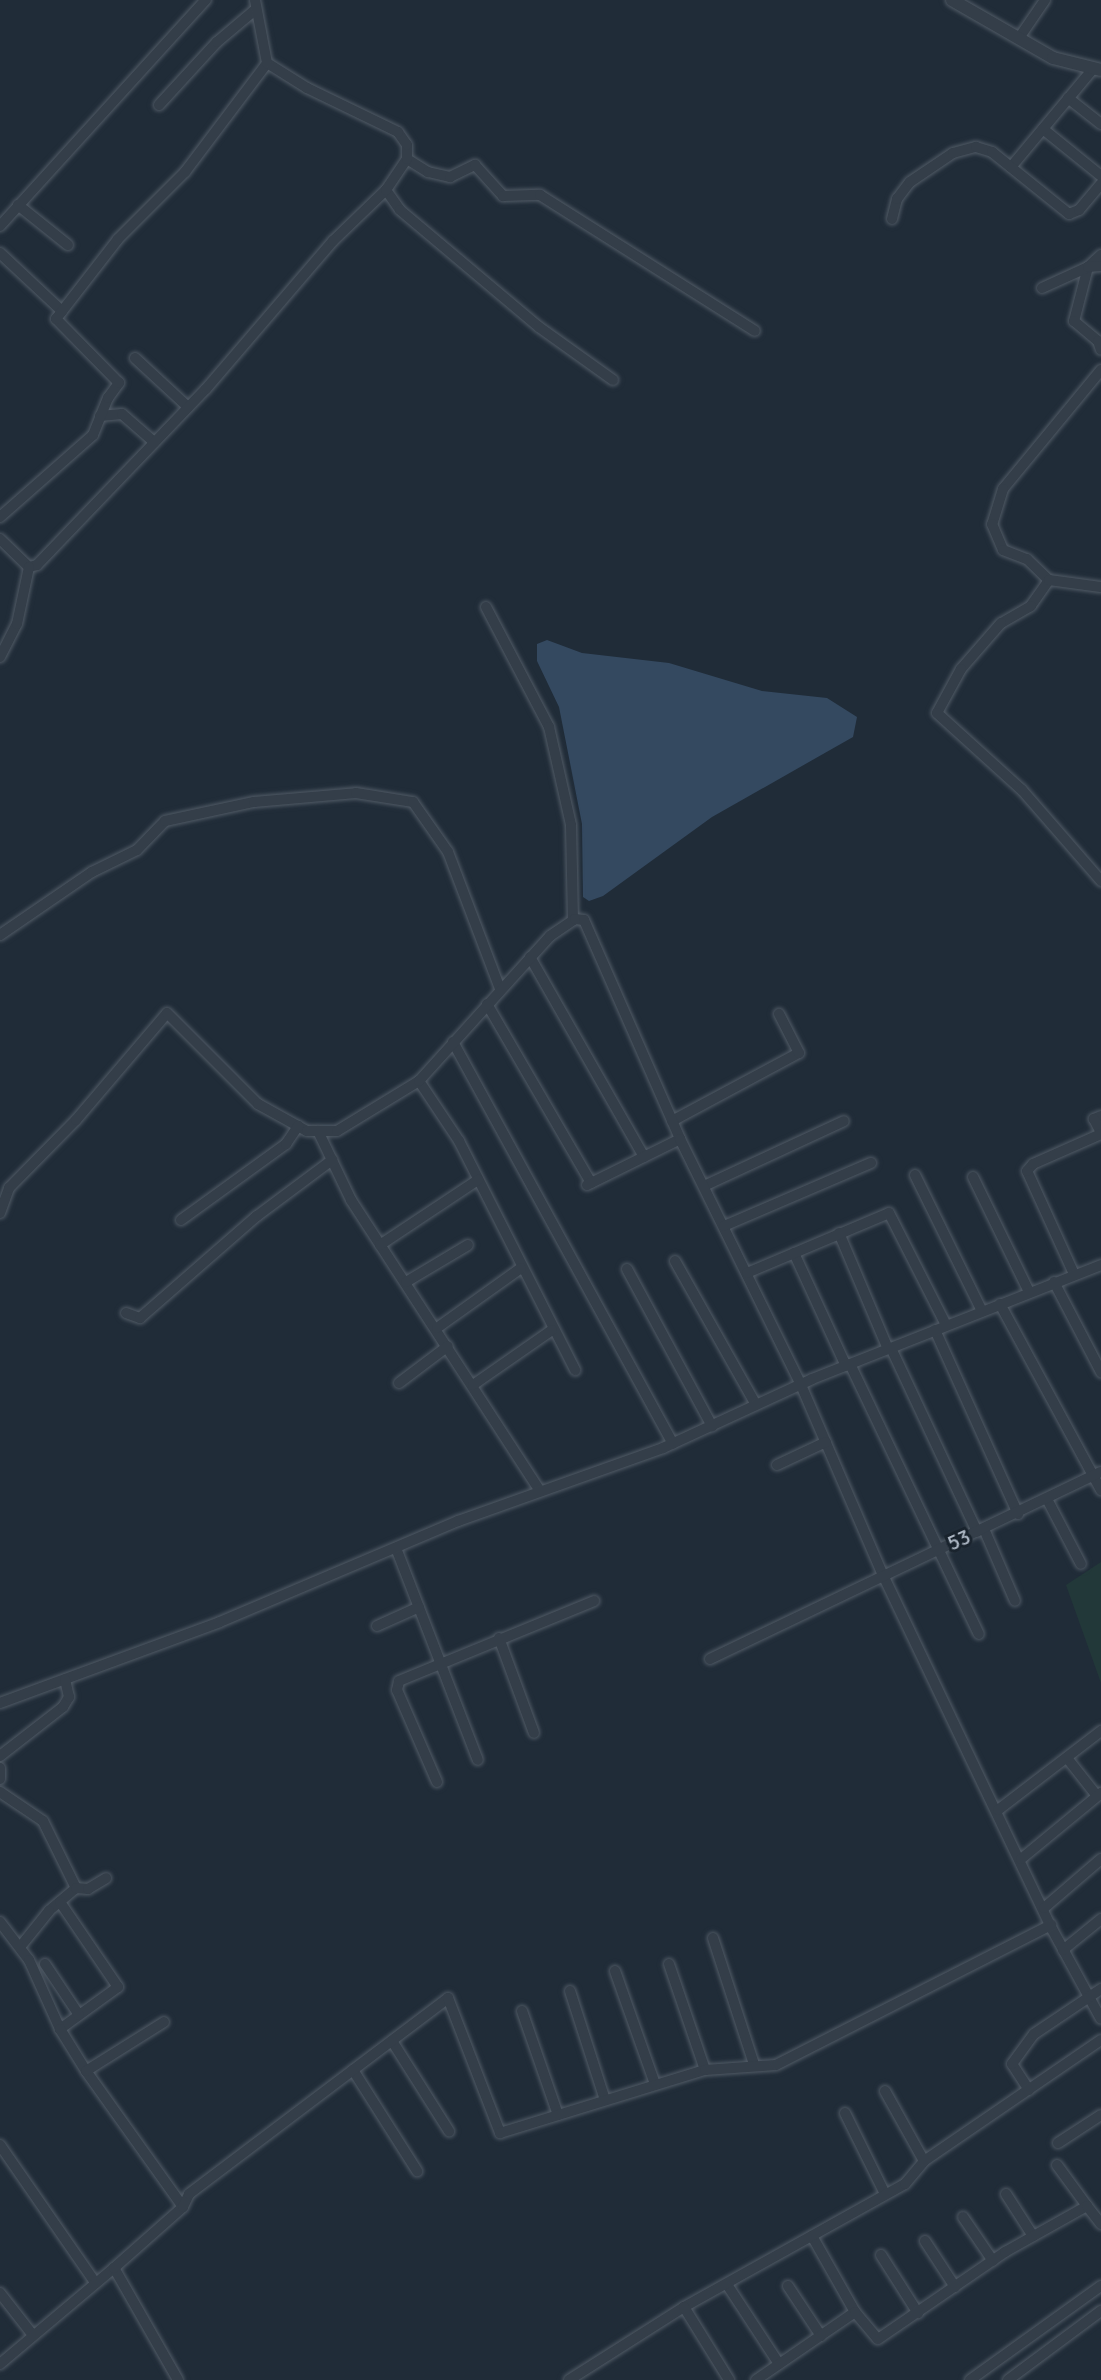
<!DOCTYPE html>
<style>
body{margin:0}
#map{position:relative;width:1101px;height:2380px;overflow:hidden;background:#202c38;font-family:Signika,sans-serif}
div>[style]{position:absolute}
.green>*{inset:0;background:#223839}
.water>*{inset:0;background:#344960}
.roads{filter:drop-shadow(0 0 2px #515b66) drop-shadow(0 0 2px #515b66)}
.minor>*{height:10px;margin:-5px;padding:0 5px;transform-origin:5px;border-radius:5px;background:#343e49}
.tertiary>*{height:12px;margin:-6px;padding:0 6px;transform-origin:6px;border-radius:6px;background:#343e49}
span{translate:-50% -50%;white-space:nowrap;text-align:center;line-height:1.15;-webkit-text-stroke:6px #19232d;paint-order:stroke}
.street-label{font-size:21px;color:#aeb8c5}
</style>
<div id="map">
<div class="green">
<div style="clip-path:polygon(1101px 1562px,1101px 1683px,1066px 1585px)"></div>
</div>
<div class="water">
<div style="clip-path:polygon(547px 640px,582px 653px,669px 663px,762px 691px,827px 698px,857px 717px,853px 737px,712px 817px,603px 896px,589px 901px,583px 897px,582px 824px,559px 707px,537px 661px,537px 644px)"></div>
</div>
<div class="roads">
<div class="minor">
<div style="left:1019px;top:38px;width:46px;rotate:-55.6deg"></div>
<div style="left:1068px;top:98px;width:42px;rotate:38.2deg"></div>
<div style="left:159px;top:105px;width:86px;rotate:-47.4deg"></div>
<div style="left:217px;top:42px;width:51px;rotate:-40.2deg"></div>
<div style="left:1043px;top:129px;width:75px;rotate:39deg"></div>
<div style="left:407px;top:159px;width:25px;rotate:32deg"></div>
<div style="left:428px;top:172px;width:23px;rotate:13deg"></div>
<div style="left:450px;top:177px;width:28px;rotate:-26deg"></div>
<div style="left:475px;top:165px;width:42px;rotate:47.9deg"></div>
<div style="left:503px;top:196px;width:37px;rotate:-2deg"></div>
<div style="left:540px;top:195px;width:254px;rotate:32.3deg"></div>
<div style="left:1011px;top:167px;width:128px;rotate:-50.1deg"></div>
<div style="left:386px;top:190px;width:24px;rotate:55deg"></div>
<div style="left:400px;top:210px;width:182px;rotate:40.1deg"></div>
<div style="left:539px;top:327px;width:91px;rotate:35.6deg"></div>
<div style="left:18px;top:205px;width:64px;rotate:38.7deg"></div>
<div style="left:892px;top:219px;width:21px;rotate:-76deg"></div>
<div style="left:897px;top:199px;width:21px;rotate:-53deg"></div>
<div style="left:910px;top:182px;width:52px;rotate:-34deg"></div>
<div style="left:953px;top:153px;width:24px;rotate:-15deg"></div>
<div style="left:976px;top:147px;width:17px;rotate:17deg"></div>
<div style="left:992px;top:152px;width:99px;rotate:38.8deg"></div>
<div style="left:1069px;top:214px;width:11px;rotate:-22deg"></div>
<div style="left:1079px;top:210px;width:34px;rotate:-50deg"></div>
<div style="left:0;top:226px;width:306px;rotate:-47.7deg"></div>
<div style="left:0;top:253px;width:85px;rotate:43.1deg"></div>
<div style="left:1101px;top:255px;width:18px;rotate:137deg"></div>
<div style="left:1088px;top:267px;width:56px;rotate:104.5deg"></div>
<div style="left:1074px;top:321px;width:31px;rotate:40deg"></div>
<div style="left:1098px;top:341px;width:9px;rotate:72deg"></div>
<div style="left:1042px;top:288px;width:51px;rotate:-24.5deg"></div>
<div style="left:1088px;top:267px;width:13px;rotate:-4deg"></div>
<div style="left:135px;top:358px;width:72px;rotate:42.8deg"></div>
<div style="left:1101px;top:370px;width:154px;rotate:129.5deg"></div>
<div style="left:1003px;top:489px;width:37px;rotate:107deg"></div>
<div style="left:992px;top:524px;width:28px;rotate:67deg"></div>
<div style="left:1003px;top:550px;width:26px;rotate:21deg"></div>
<div style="left:1027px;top:559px;width:30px;rotate:44deg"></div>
<div style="left:1049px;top:580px;width:32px;rotate:125deg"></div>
<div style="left:1031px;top:606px;width:34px;rotate:150deg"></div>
<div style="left:1001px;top:623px;width:61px;rotate:131deg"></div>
<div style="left:961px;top:669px;width:50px;rotate:118.6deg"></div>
<div style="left:937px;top:713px;width:115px;rotate:42.2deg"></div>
<div style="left:1022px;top:790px;width:121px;rotate:49deg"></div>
<div style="left:100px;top:416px;width:22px;rotate:-5deg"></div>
<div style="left:122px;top:414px;width:43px;rotate:41.2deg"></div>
<div style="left:0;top:517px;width:124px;rotate:-41.4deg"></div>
<div style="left:93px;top:435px;width:40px;rotate:-68deg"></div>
<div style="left:108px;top:398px;width:19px;rotate:-54deg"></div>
<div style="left:119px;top:383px;width:90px;rotate:-134.5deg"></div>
<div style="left:56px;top:319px;width:101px;rotate:-52.2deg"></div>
<div style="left:118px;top:239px;width:95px;rotate:-45deg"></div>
<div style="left:185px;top:172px;width:136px;rotate:-53deg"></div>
<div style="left:0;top:539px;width:40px;rotate:44deg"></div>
<div style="left:29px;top:567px;width:8px;rotate:-14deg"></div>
<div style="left:37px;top:565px;width:244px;rotate:-46.2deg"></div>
<div style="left:206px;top:389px;width:195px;rotate:-49.4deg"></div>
<div style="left:333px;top:241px;width:74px;rotate:-43.9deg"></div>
<div style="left:386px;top:190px;width:37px;rotate:-56deg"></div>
<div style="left:407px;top:159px;width:14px;rotate:-90deg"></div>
<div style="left:407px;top:145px;width:16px;rotate:-125deg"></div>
<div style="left:398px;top:132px;width:101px;rotate:-154.2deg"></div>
<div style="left:307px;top:88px;width:47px;rotate:-148deg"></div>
<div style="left:267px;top:63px;width:64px;rotate:-100.8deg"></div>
<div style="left:1049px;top:580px;width:52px;rotate:7.7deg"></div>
<div style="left:486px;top:607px;width:136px;rotate:62.3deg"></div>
<div style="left:549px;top:727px;width:100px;rotate:77.3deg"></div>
<div style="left:571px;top:825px;width:95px;rotate:88.8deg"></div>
<div style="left:0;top:657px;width:37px;rotate:-63deg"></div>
<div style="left:17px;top:624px;width:58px;rotate:-78.1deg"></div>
<div style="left:0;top:935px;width:112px;rotate:-34.4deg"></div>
<div style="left:92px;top:872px;width:50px;rotate:-26.1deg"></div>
<div style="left:137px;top:850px;width:40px;rotate:-46deg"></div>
<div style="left:165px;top:821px;width:91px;rotate:-12.1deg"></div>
<div style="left:254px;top:802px;width:102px;rotate:-5deg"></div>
<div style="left:356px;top:793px;width:58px;rotate:9deg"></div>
<div style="left:413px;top:802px;width:61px;rotate:55deg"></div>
<div style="left:448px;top:852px;width:147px;rotate:69.2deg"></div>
<div style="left:530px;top:957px;width:230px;rotate:60.3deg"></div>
<div style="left:487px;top:1004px;width:207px;rotate:59.8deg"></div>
<div style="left:453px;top:1042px;width:458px;rotate:61.3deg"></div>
<div style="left:419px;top:1081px;width:72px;rotate:56.3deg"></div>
<div style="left:459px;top:1141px;width:257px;rotate:63.1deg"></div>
<div style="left:1101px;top:1116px;width:8px;rotate:157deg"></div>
<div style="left:1094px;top:1119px;width:16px;rotate:63deg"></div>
<div style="left:672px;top:1121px;width:144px;rotate:-28.2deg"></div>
<div style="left:799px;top:1053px;width:44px;rotate:-117.1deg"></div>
<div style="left:318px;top:1131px;width:76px;rotate:64.4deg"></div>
<div style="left:351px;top:1200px;width:347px;rotate:57deg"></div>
<div style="left:915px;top:1175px;width:152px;rotate:63.8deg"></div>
<div style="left:973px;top:1177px;width:128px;rotate:64deg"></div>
<div style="left:587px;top:1185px;width:104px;rotate:-26.3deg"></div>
<div style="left:704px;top:1186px;width:154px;rotate:-24.9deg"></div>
<div style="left:0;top:1213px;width:27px;rotate:-70deg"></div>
<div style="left:9px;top:1188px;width:95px;rotate:-45.4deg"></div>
<div style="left:76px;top:1120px;width:140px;rotate:-49.6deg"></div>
<div style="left:167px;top:1013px;width:129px;rotate:45deg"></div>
<div style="left:258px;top:1104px;width:56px;rotate:28.9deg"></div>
<div style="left:307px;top:1131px;width:30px"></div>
<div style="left:337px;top:1131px;width:96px;rotate:-31.4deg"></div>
<div style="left:419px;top:1081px;width:195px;rotate:-47.9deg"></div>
<div style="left:550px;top:936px;width:30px;rotate:-34deg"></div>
<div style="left:575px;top:919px;width:9px;rotate:6deg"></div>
<div style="left:584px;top:920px;width:239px;rotate:66.3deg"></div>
<div style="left:680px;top:1139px;width:274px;rotate:63.8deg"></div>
<div style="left:801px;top:1385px;width:207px;rotate:66.7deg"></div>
<div style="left:883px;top:1575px;width:392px;rotate:64.5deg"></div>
<div style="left:1052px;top:1929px;width:102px;rotate:61.4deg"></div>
<div style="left:181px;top:1220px;width:130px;rotate:-35.9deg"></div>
<div style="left:286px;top:1144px;width:22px;rotate:-56deg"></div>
<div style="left:724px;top:1226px;width:160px;rotate:-23.2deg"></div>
<div style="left:839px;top:1233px;width:126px;rotate:67.1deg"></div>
<div style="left:380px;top:1245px;width:118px;rotate:-33.6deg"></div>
<div style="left:794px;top:1253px;width:124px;rotate:65.3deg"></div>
<div style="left:675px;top:1261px;width:165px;rotate:60.6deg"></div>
<div style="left:627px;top:1269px;width:179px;rotate:61.6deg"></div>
<div style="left:747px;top:1273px;width:154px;rotate:-22.9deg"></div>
<div style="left:889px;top:1213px;width:126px;rotate:63deg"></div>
<div style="left:1074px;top:1274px;width:113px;rotate:-114.5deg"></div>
<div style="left:1027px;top:1171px;width:9px;rotate:-49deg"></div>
<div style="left:1033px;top:1164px;width:74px;rotate:-23.8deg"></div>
<div style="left:406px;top:1282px;width:72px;rotate:-30.8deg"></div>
<div style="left:1054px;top:1282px;width:102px;rotate:62.4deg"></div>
<div style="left:1000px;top:1304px;width:212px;rotate:61.5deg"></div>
<div style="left:126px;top:1313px;width:15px;rotate:20deg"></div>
<div style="left:140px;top:1318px;width:155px;rotate:-41.1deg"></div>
<div style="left:257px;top:1216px;width:94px;rotate:-36.7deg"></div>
<div style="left:437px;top:1328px;width:103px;rotate:-35.5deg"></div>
<div style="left:935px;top:1330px;width:202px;rotate:65.7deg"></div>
<div style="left:891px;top:1348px;width:203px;rotate:64.9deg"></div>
<div style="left:850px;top:1364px;width:299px;rotate:64.5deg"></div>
<div style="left:399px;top:1383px;width:61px;rotate:-37.1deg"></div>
<div style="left:473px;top:1385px;width:96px;rotate:-34.8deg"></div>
<div style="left:777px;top:1465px;width:54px;rotate:-25.1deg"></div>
<div style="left:1047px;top:1499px;width:73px;rotate:62.4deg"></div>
<div style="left:984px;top:1529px;width:78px;rotate:66.7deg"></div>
<div style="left:396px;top:1548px;width:227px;rotate:68.9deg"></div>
<div style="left:377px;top:1626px;width:46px;rotate:-24.3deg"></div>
<div style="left:499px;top:1638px;width:101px;rotate:69.8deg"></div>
<div style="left:710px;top:1659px;width:433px;rotate:-25.6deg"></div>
<div style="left:0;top:1703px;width:234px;rotate:-20.2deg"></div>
<div style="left:220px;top:1622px;width:259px;rotate:-23deg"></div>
<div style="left:458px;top:1521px;width:218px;rotate:-19.6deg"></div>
<div style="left:663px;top:1448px;width:164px;rotate:-24.8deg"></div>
<div style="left:812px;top:1379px;width:311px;rotate:-21.5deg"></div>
<div style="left:0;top:1756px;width:80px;rotate:-37.9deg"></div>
<div style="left:63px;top:1707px;width:12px;rotate:-59deg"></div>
<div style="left:69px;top:1697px;width:18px;rotate:-103deg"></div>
<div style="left:1067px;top:1758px;width:48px;rotate:51.7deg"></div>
<div style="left:0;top:1768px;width:11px;rotate:90deg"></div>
<div style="left:437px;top:1782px;width:100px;rotate:-113.5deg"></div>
<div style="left:397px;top:1690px;width:9px;rotate:-77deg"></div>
<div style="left:399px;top:1681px;width:211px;rotate:-22.3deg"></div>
<div style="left:0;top:1792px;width:52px;rotate:34deg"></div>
<div style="left:43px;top:1821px;width:75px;rotate:63.8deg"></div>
<div style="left:76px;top:1888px;width:35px;rotate:140deg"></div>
<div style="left:49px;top:1911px;width:46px;rotate:128.9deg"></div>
<div style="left:998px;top:1810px;width:130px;rotate:-37.5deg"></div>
<div style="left:1021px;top:1859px;width:104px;rotate:-39.5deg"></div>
<div style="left:76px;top:1888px;width:12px;rotate:5deg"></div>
<div style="left:88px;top:1889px;width:21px;rotate:-31deg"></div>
<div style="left:60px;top:1902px;width:103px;rotate:55.7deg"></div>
<div style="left:118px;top:1987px;width:72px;rotate:144.1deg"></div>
<div style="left:1044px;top:1908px;width:75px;rotate:-40.7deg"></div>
<div style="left:0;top:1922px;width:48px;rotate:52.7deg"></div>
<div style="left:29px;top:1960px;width:76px;rotate:65.8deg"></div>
<div style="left:60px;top:2029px;width:49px;rotate:58.2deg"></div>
<div style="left:86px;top:2071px;width:167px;rotate:54.5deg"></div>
<div style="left:713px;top:1938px;width:133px;rotate:72deg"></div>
<div style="left:1063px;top:1950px;width:49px;rotate:-39.2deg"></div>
<div style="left:45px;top:1964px;width:61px;rotate:56.3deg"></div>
<div style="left:669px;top:1964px;width:112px;rotate:71.2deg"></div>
<div style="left:615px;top:1971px;width:120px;rotate:70.5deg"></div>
<div style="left:570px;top:1991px;width:114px;rotate:72.2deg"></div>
<div style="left:522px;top:2011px;width:110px;rotate:70.9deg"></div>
<div style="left:392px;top:2041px;width:107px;rotate:57.7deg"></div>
<div style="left:353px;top:2070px;width:120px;rotate:57.6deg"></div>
<div style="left:86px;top:2071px;width:92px;rotate:-32.1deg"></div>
<div style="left:1029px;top:2090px;width:31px;rotate:-123deg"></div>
<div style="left:1012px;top:2064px;width:37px;rotate:-54deg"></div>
<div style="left:1034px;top:2034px;width:81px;rotate:-33.9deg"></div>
<div style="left:885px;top:2091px;width:80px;rotate:60.9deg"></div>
<div style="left:845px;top:2113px;width:88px;rotate:63.7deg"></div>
<div style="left:1058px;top:2143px;width:51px;rotate:-33.1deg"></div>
<div style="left:0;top:2145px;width:167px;rotate:55.3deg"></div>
<div style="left:1057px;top:2165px;width:51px;rotate:53.8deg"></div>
<div style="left:1006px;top:2194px;width:50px;rotate:57.3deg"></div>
<div style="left:963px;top:2217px;width:53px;rotate:55.7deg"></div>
<div style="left:812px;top:2236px;width:87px;rotate:60.5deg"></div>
<div style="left:925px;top:2241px;width:55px;rotate:56.9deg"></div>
<div style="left:881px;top:2255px;width:69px;rotate:57.5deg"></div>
<div style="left:728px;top:2286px;width:93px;rotate:56.8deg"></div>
<div style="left:788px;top:2286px;width:60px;rotate:56.6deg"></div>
<div style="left:0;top:2293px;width:52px;rotate:52deg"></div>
<div style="left:684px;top:2307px;width:253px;rotate:-29.1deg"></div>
<div style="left:905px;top:2184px;width:30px;rotate:-50deg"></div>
<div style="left:924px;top:2161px;width:214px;rotate:-34.4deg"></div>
<div style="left:0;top:2364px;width:149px;rotate:-40.1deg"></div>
<div style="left:178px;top:2380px;width:129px;rotate:-119.7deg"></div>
<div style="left:114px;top:2268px;width:92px;rotate:-41.5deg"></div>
<div style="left:183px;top:2207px;width:14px;rotate:-65deg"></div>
<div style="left:189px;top:2194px;width:325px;rotate:-37.1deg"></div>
<div style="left:448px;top:1998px;width:145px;rotate:68.9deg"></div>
<div style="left:500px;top:2133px;width:214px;rotate:-17.1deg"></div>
<div style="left:705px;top:2070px;width:71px;rotate:-4deg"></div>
<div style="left:776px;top:2065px;width:309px;rotate:-27deg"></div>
<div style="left:569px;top:2380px;width:136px;rotate:-32.4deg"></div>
<div style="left:684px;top:2307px;width:86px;rotate:58.3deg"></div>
<div style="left:756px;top:2380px;width:120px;rotate:-34.5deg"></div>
<div style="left:855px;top:2312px;width:35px;rotate:50deg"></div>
<div style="left:878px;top:2339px;width:154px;rotate:-34.4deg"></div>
<div style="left:1005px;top:2252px;width:94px;rotate:-29.3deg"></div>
<div style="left:1087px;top:2206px;width:23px;rotate:52deg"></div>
<div style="left:970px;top:2380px;width:161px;rotate:-35.7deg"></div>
<div style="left:1008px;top:2380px;width:116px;rotate:-36.6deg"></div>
</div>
<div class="tertiary">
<div style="left:952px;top:0;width:116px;rotate:29.9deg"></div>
<div style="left:1053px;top:58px;width:49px;rotate:14deg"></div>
</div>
</div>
<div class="street-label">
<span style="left:959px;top:1540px;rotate:-24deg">53</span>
</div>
</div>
